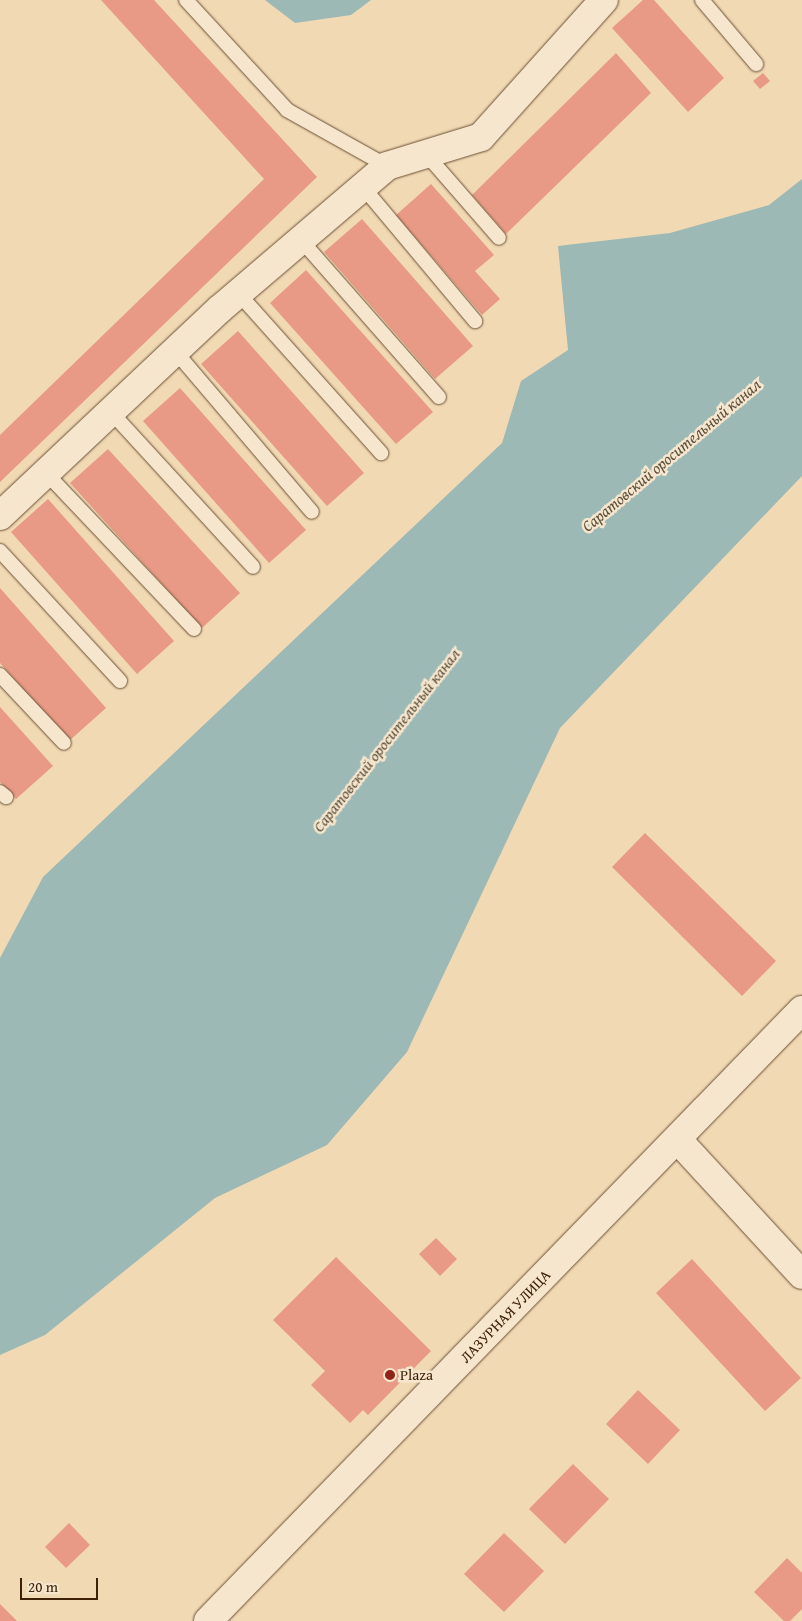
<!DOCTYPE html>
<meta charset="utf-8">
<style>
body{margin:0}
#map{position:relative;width:802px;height:1621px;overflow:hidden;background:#f1d9b4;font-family:"Gentium Book Plus",serif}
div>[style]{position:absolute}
.water>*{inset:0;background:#9cb9b5}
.building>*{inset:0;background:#e89a86}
.roads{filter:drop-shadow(0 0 1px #6b4f32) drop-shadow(0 0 1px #6b4f32)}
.service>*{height:14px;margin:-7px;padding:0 7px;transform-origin:7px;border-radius:7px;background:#f6e6ce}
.minor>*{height:28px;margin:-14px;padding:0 14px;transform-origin:14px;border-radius:14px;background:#f6e6ce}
.tertiary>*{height:28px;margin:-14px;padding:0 14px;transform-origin:14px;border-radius:14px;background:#f6e6ce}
.dots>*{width:14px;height:14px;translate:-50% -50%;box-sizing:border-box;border:2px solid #f6e6ce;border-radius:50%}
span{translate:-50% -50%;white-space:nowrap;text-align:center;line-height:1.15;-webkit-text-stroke:5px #f6e6ce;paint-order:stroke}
.street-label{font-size:15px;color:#3e2107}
.poi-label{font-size:15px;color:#3e2107}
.left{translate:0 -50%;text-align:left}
.water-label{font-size:16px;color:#5a4f3b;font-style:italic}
.scale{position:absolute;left:20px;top:1578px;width:78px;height:22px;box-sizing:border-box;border:2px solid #3e2107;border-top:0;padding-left:6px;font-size:15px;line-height:18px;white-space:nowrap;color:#3e2107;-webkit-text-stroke:4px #f6e6ce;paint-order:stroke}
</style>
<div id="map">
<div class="water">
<div style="clip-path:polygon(265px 0,371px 0,351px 15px,295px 23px)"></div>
<div style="clip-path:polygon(802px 179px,802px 476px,560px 728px,407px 1052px,327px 1145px,215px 1198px,45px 1335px,0 1355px,0 958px,43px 877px,502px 443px,521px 381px,568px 350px,558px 246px,670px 233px,769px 205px)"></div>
</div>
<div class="building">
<div style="clip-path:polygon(101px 0,154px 0,317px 177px,0 482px,0 435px,264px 179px)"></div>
<div style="clip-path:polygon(643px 0,654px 0,724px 78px,688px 112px,612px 28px)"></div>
<div style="clip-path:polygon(616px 53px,651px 93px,506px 234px,472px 195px)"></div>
<div style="clip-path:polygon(763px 73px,770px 81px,760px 89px,753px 81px)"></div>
<div style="clip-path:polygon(431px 184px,494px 255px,475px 271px,500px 299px,482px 315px,396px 215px)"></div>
<div style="clip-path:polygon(362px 219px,473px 346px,435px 379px,324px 252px)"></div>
<div style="clip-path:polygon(306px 270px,433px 412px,396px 444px,270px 303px)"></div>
<div style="clip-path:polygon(238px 331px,364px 473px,327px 506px,201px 364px)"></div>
<div style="clip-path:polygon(180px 388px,306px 530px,269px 563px,143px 421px)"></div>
<div style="clip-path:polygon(108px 449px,240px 593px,202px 628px,70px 483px)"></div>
<div style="clip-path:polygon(48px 499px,174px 641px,137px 674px,11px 532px)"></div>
<div style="clip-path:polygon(0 588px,106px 708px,69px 741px,0 663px)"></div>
<div style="clip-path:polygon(0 707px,53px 766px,16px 799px,0 782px)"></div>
<div style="clip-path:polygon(645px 833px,776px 961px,742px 996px,612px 867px)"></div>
<div style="clip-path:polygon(436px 1238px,457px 1259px,440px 1276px,419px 1254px)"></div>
<div style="clip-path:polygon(336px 1257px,431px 1351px,368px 1415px,363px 1410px,350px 1423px,311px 1385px,325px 1371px,273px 1320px)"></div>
<div style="clip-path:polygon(692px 1259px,801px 1378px,765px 1411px,656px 1293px)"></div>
<div style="clip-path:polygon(638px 1390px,680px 1430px,648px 1464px,606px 1424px)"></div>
<div style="clip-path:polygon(573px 1464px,609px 1499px,565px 1544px,529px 1509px)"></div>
<div style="clip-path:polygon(69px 1523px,90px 1545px,66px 1568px,45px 1547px)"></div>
<div style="clip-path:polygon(504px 1533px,544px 1571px,504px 1612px,464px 1574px)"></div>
<div style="clip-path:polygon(787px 1558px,802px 1573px,802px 1609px,790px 1621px,784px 1621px,754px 1592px)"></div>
<div style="clip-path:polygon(0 1604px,17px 1621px,0 1621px)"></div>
</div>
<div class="roads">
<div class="service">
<div style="left:186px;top:0;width:149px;rotate:47.4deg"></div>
<div style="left:287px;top:110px;width:115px;rotate:29.2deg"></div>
<div style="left:702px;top:0;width:84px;rotate:49.8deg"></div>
<div style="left:426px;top:154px;width:111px;rotate:49deg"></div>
<div style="left:363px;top:187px;width:175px;rotate:50.1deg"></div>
<div style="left:301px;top:240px;width:209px;rotate:48.7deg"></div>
<div style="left:238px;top:293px;width:215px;rotate:48.2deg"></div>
<div style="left:175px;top:351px;width:211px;rotate:49.6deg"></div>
<div style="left:111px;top:412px;width:210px;rotate:47.5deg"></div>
<div style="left:46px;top:473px;width:215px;rotate:46.5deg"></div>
<div style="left:0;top:551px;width:177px;rotate:47.3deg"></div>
<div style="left:0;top:675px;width:93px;rotate:46.7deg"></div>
<div style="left:0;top:792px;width:8px;rotate:40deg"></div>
</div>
<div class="minor">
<div style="left:0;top:516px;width:303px;rotate:-43.3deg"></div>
<div style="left:221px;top:308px;width:218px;rotate:-40.5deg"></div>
<div style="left:387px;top:166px;width:98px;rotate:-17.1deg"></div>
<div style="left:481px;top:137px;width:184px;rotate:-48.1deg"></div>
<div style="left:678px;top:1140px;width:183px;rotate:47.4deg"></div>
</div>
<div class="tertiary">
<div style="left:208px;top:1621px;width:852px;rotate:-45.81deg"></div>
</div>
</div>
<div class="dots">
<div style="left:390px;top:1375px;background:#8f2418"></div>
</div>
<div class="street-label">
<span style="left:505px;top:1316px;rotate:-46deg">ЛАЗУРНАЯ УЛИЦА</span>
</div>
<div class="poi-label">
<span class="left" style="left:400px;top:1375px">Plaza</span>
</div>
<div class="water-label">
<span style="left:671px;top:455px;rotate:-40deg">Саратовский оросительный канал</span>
<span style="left:386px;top:740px;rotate:-52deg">Саратовский оросительный канал</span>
</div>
<div class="scale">20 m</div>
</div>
